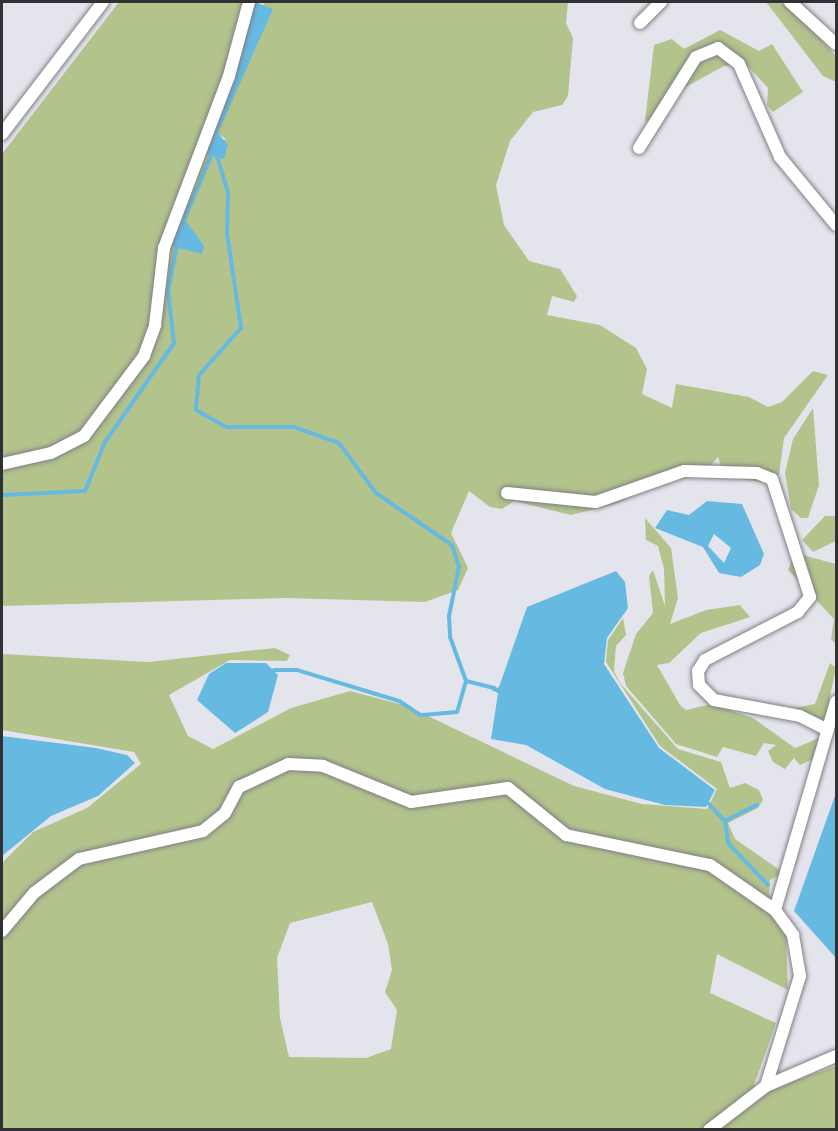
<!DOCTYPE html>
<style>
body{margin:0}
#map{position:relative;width:838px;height:1131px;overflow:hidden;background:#e4e5ec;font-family:"Libre Baskerville",serif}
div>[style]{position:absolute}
.green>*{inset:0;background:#b3c38c}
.water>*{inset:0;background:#66bae1}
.stream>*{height:4px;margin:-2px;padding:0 2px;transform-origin:2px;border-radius:2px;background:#66bae1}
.roads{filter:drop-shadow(0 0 2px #7f7f85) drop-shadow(0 0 2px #7f7f85)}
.street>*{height:12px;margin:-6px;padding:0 6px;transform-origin:6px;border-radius:6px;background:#fff}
span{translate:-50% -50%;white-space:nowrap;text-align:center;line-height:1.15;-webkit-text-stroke:4.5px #fff;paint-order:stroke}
.frame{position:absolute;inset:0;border:3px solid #313134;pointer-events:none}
</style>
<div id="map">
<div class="green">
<div style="clip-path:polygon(119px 2px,255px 2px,234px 79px,205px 153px,226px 139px,217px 133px,254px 48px,264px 2px,568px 2px,566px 23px,573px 38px,568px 96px,562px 105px,533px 112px,510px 141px,496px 185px,504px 225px,529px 261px,560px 269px,577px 296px,574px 302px,552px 296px,547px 315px,600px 325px,636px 348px,647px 369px,642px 394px,672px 408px,676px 384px,749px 397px,768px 407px,782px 402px,813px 371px,828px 375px,784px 438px,779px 475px,767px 483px,725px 477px,718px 457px,702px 475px,655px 485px,616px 504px,571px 515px,514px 501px,502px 509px,490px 507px,469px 491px,451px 533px,468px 568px,458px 590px,425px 602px,286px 598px,2px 606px,2px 154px)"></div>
<div style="clip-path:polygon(766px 2px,788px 4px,836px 56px,836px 82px,823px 76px)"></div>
<div style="clip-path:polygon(720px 30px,759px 51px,772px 44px,803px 92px,773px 112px,767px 105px,768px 88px,747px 65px,724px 66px,662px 100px,651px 120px,645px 121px,654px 45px,672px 39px,684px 49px)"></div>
<div style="clip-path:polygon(813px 408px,819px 485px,808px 518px,801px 518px,791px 509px,785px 473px,793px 439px)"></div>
<div style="clip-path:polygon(825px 516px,836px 516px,836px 541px,813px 552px,802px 540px)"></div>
<div style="clip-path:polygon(645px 518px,671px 548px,678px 598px,670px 624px,706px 610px,740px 605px,750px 617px,701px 633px,669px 663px,657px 665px,680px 705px,686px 710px,712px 704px,753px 718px,795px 748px,819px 738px,823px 742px,813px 759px,800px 765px,794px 758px,785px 769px,773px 762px,768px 751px,776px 745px,764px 743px,756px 756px,723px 747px,717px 757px,676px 744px,626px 686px,623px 673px,636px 634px,653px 613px,649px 576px,653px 570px,665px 606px,664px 569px,658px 546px,646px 540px)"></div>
<div style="clip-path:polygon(795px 553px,836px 564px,836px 644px,831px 639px,834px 619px,788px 570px)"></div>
<div style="clip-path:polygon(evenodd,623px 618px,626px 635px,616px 646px,614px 671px,620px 683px,678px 749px,721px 762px,730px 788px,745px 783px,759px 790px,763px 800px,758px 808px,728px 823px,735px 839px,784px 873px,770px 880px,769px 895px,786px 937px,788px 990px,717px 954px,710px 993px,776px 1023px,754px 1085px,760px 1093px,836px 1066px,836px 1129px,2px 1129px,2px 863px,33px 832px,87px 808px,141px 764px,134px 752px,2px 730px,2px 654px,149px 662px,275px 648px,290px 655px,287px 661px,230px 660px,169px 695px,188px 736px,213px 749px,291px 708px,350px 691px,407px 706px,574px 786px,642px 804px,707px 809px,717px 789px,660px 746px,606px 662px,608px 640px,623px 618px,372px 902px,388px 944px,392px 970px,385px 992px,397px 1010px,391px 1049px,366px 1058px,289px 1057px,280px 1018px,277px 958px,290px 923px,372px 902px)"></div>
<div style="clip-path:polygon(830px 663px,836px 668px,829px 701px,836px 710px,836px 725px,795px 708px,815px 704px)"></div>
</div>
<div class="water">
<div style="clip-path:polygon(255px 2px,273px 9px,218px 133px,228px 145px,224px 159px,205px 154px,234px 79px)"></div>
<div style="clip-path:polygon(183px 217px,204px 246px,202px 254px,171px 246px)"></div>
<div style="clip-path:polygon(evenodd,707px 501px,742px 504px,764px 554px,760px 565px,741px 577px,719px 573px,703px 547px,655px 528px,667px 510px,689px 515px,707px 501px,714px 534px,731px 548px,724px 563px,708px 546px,714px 534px)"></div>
<div style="clip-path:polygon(616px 571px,625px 582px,628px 608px,607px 638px,604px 664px,659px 748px,715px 790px,706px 807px,665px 805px,605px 789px,526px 745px,491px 739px,498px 693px,491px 690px,499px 687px,527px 607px)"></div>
<div style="clip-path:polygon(226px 663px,266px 663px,278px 675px,268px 712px,235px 733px,197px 700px,209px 674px)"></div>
<div style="clip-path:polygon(2px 736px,96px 748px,127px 755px,135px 763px,98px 796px,51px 816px,2px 856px)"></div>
<div style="clip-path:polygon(836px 793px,836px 958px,794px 911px)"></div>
</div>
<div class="stream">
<div style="left:216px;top:153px;width:41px;rotate:72.9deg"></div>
<div style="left:228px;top:192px;width:41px;rotate:91.4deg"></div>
<div style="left:227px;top:233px;width:96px;rotate:81.6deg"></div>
<div style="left:241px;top:328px;width:63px;rotate:131.8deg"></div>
<div style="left:199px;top:375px;width:35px;rotate:95deg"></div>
<div style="left:196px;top:410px;width:35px;rotate:29deg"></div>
<div style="left:227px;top:427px;width:67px"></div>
<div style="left:294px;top:427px;width:48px;rotate:19.6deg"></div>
<div style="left:339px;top:443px;width:62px;rotate:53.5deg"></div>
<div style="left:376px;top:493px;width:92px;rotate:34.4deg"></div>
<div style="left:452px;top:545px;width:23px;rotate:72deg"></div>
<div style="left:459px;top:567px;width:50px;rotate:101.5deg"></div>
<div style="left:449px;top:616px;width:21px;rotate:87deg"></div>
<div style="left:450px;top:637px;width:47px;rotate:70deg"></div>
<div style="left:466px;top:681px;width:32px;rotate:106deg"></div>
<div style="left:457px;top:712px;width:37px;rotate:175deg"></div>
<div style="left:420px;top:715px;width:25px;rotate:-146deg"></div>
<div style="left:399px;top:701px;width:107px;rotate:-163.1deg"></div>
<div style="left:297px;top:670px;width:23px;rotate:180deg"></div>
<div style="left:183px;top:222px;width:74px;rotate:-66.9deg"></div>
<div style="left:2px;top:495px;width:83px;rotate:-2.8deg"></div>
<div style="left:85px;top:491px;width:53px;rotate:-67.8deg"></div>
<div style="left:105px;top:442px;width:121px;rotate:-55.1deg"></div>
<div style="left:174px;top:343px;width:53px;rotate:-96.5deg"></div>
<div style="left:168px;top:290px;width:46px;rotate:-78.7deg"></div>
<div style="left:466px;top:681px;width:29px;rotate:14deg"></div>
<div style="left:708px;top:803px;width:25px;rotate:47deg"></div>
<div style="left:725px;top:821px;width:22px;rotate:82deg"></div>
<div style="left:728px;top:843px;width:58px;rotate:46.4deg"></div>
<div style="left:725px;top:821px;width:36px;rotate:-27deg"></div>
</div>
<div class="roads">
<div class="street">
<div style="left:790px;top:2px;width:62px;rotate:42.4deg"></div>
<div style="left:640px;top:23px;width:30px;rotate:-45deg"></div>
<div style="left:2px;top:134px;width:166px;rotate:-52.6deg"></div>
<div style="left:639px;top:148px;width:107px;rotate:-57.9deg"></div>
<div style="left:696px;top:57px;width:24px;rotate:-22deg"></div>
<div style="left:718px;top:48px;width:26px;rotate:37deg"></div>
<div style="left:739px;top:64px;width:102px;rotate:66.2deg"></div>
<div style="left:780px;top:157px;width:88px;rotate:50.5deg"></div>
<div style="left:2px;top:464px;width:50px;rotate:-12.7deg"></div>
<div style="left:51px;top:453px;width:37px;rotate:-27deg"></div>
<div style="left:84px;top:436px;width:100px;rotate:-53.1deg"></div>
<div style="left:144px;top:356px;width:33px;rotate:-70deg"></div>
<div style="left:155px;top:325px;width:78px;rotate:-83.3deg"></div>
<div style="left:164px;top:248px;width:184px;rotate:-69.3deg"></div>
<div style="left:229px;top:76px;width:77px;rotate:-74.9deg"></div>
<div style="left:507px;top:493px;width:89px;rotate:5.8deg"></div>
<div style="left:596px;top:502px;width:93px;rotate:-19.4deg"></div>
<div style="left:684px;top:471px;width:73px;rotate:1.6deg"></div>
<div style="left:757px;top:473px;width:16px;rotate:22deg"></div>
<div style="left:772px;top:479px;width:124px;rotate:72.1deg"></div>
<div style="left:810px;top:597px;width:19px;rotate:129deg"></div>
<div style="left:798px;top:612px;width:105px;rotate:152.7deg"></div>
<div style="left:705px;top:660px;width:13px;rotate:122deg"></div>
<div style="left:698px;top:671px;width:14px;rotate:86deg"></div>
<div style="left:699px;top:685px;width:21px;rotate:45deg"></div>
<div style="left:714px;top:700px;width:87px;rotate:10.5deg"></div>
<div style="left:800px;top:716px;width:29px;rotate:27deg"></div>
<div style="left:775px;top:910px;width:217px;rotate:-73.7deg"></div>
<div style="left:2px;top:931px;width:50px;rotate:-49.9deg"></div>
<div style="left:34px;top:893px;width:56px;rotate:-37.1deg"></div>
<div style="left:79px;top:859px;width:127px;rotate:-12.7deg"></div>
<div style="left:203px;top:831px;width:28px;rotate:-39deg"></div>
<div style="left:225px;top:813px;width:30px;rotate:-62deg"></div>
<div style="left:239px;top:787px;width:54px;rotate:-25.1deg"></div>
<div style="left:288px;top:764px;width:35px;rotate:3deg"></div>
<div style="left:323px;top:766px;width:95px;rotate:22.2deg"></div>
<div style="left:411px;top:802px;width:98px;rotate:-8.2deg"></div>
<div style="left:508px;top:788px;width:75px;rotate:39deg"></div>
<div style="left:566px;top:835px;width:147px;rotate:11.8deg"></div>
<div style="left:710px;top:865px;width:79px;rotate:34.7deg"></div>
<div style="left:775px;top:910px;width:31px;rotate:54deg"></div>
<div style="left:793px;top:935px;width:42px;rotate:80.3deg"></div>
<div style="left:800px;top:976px;width:115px;rotate:107.2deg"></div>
<div style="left:709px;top:1130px;width:72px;rotate:-37.7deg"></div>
<div style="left:766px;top:1086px;width:76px;rotate:-23.2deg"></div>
</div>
</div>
<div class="frame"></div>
</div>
